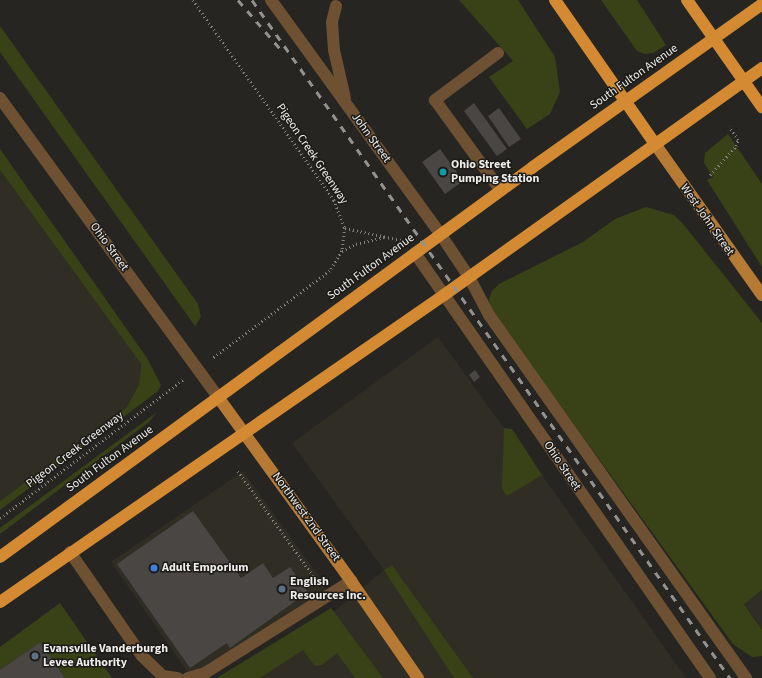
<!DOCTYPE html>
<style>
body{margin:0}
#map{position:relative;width:762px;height:678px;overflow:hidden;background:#262522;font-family:"Source Sans 3",sans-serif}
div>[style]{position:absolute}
.built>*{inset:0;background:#302d24}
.green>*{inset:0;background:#394216}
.building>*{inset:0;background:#494644}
.path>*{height:2.5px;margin-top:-1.25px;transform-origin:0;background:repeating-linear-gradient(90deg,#838280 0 1px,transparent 0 4px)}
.minor>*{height:12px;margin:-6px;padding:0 6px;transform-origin:6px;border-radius:6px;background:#6e5032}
.major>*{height:12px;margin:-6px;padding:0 6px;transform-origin:6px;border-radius:6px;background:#b67a35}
.highway>*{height:12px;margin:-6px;padding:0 6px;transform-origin:6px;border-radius:6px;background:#d38a33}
.rail>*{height:3px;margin-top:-1.5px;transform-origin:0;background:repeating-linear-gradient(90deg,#939290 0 7px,transparent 0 14px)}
.highway-bridge>*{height:12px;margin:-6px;padding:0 6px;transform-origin:6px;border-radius:6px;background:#d38a33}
.dots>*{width:11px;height:11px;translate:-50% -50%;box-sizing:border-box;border:2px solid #1c1b18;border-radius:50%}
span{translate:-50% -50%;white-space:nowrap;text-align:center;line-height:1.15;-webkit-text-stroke:3px #1c1b18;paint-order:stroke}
.street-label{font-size:12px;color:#efeeec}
.poi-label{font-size:12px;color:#efeeec;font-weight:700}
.left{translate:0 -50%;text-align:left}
</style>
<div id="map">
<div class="built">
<div style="clip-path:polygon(0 170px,141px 364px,139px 384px,127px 407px,0 501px)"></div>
<div style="clip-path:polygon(438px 337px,504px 428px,542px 475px,686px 678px,238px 678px,330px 615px,384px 570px,292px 443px)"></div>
<div style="clip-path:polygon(243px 471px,320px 578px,326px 591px,203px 670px,189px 674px,111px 562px)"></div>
<div style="clip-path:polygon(762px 590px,762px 630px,744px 603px)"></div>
</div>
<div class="green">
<div style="clip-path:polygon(459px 0,518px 0,555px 57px,560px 92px,550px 114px,527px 129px,489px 77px,513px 61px)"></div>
<div style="clip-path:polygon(601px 0,637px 0,666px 45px,653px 53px,645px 54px,637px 51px)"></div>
<div style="clip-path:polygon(0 26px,198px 304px,201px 317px,195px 326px,0 52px)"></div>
<div style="clip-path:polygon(728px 134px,762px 184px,762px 267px,707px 180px,713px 177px,704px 163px,705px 153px)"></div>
<div style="clip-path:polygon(0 149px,147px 358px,161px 385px,158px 391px,0 510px,0 501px,127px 407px,139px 384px,141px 364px,0 170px)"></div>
<div style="clip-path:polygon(646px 207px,674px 215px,684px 225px,762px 323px,762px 590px,744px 604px,762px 630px,762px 656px,752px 657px,733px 644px,491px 310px,489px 299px,492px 291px,499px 284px,583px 242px,615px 219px)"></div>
<div style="clip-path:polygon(157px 412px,149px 422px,0 534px,0 528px)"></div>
<div style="clip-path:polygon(504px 428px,512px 429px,542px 475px,507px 496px,502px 489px)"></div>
<div style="clip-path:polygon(392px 565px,473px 678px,454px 678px,384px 570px)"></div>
<div style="clip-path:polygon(60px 603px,112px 678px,65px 678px,40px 642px,0 670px,0 647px)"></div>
<div style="clip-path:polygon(331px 608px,383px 678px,355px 678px,337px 653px,322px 665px,315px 666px,303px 650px,260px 678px,217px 678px)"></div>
</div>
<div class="building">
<div style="clip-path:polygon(474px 103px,507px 149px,497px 156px,464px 111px)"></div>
<div style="clip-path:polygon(499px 108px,521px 139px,509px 147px,488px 116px)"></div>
<div style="clip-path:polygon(440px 149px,463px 181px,445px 194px,422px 162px)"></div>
<div style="clip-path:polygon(475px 370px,480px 377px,474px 382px,469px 375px)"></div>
<div style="clip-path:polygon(193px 511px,241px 578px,263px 563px,273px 578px,290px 567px,308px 592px,230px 648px,227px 643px,190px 668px,117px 564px)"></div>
<div style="clip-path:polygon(40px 642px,65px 678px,0 678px,0 670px)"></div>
</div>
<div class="path">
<div style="left:193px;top:0;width:245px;rotate:54.8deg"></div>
<div style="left:334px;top:200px;width:30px;rotate:69deg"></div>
<div style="left:345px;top:228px;width:23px;rotate:97deg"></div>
<div style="left:342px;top:251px;width:23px;rotate:121deg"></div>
<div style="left:330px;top:271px;width:147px;rotate:143.3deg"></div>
<div style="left:710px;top:175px;width:39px;rotate:-48deg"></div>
<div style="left:736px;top:146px;width:6px;rotate:-72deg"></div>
<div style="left:738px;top:140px;width:16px;rotate:-125deg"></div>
<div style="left:345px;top:228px;width:57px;rotate:12.1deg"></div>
<div style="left:342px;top:251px;width:16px;rotate:-27deg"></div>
<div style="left:356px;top:244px;width:29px;rotate:-14deg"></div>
<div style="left:238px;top:471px;width:135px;rotate:54.3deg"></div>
<div style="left:0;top:518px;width:231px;rotate:-37.1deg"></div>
</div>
<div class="minor">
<div style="left:271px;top:0;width:290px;rotate:54.1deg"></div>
<div style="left:441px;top:235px;width:50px;rotate:56.3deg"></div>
<div style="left:469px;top:277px;width:43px;rotate:62.2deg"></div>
<div style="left:489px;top:315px;width:445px;rotate:54.7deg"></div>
<div style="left:336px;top:6px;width:16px;rotate:104deg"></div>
<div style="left:332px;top:22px;width:28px;rotate:86deg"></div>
<div style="left:334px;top:50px;width:49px;rotate:77.1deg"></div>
<div style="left:498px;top:53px;width:79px;rotate:143.3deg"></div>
<div style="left:435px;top:100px;width:112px;rotate:54deg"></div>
<div style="left:0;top:98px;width:370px;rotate:53.9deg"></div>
<div style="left:415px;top:253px;width:517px;rotate:55.23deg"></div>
<div style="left:70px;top:552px;width:126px;rotate:55.3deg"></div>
<div style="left:142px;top:656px;width:29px;rotate:44deg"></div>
<div style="left:163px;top:676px;width:15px;rotate:8deg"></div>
<div style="left:188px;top:678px;width:18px;rotate:-16deg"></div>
<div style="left:205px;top:673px;width:173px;rotate:-32.2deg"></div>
</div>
<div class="major">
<div style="left:655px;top:144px;width:185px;rotate:54.7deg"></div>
<div style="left:218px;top:397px;width:227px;rotate:54.1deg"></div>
<div style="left:351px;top:581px;width:118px;rotate:55.4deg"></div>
</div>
<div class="highway">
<div style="left:555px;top:0;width:175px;rotate:55.2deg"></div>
<div style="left:0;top:557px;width:660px;rotate:-36.19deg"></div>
<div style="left:533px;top:167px;width:281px;rotate:-35.4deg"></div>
<div style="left:0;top:602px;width:540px;rotate:-34.66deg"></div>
<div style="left:444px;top:295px;width:391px;rotate:-35.5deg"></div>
</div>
<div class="rail">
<div style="left:238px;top:0;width:69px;rotate:49.1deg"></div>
<div style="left:252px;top:0;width:830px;rotate:54.82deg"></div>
</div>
<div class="highway-bridge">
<div style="left:687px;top:0;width:131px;rotate:55deg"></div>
</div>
<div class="dots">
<div style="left:443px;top:172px;background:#0f9aa8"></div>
<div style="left:154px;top:568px;background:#3f7fe0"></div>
<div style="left:282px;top:589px;background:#5c6f8a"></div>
<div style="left:35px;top:656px;background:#5c6f8a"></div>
</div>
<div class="street-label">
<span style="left:634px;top:77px;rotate:-35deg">South Fulton Avenue</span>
<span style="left:371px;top:138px;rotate:54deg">John Street</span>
<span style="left:312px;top:154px;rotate:56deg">Pigeon Creek Greenway</span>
<span style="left:707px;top:220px;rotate:55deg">West John Street</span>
<span style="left:109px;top:247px;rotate:54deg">Ohio Street</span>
<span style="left:371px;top:267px;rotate:-36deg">South Fulton Avenue</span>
<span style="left:75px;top:450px;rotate:-37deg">Pigeon Creek Greenway</span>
<span style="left:110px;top:459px;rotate:-36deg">South Fulton Avenue</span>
<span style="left:562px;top:466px;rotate:56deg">Ohio Street</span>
<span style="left:306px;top:517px;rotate:54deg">Northwest 2nd Street</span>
</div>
<div class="poi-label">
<span class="left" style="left:451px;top:172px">Ohio Street<br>Pumping Station</span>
<span class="left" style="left:162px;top:568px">Adult Emporium</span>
<span class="left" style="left:290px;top:589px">English<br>Resources Inc.</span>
<span class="left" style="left:43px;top:656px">Evansville Vanderburgh<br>Levee Authority</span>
</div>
</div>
